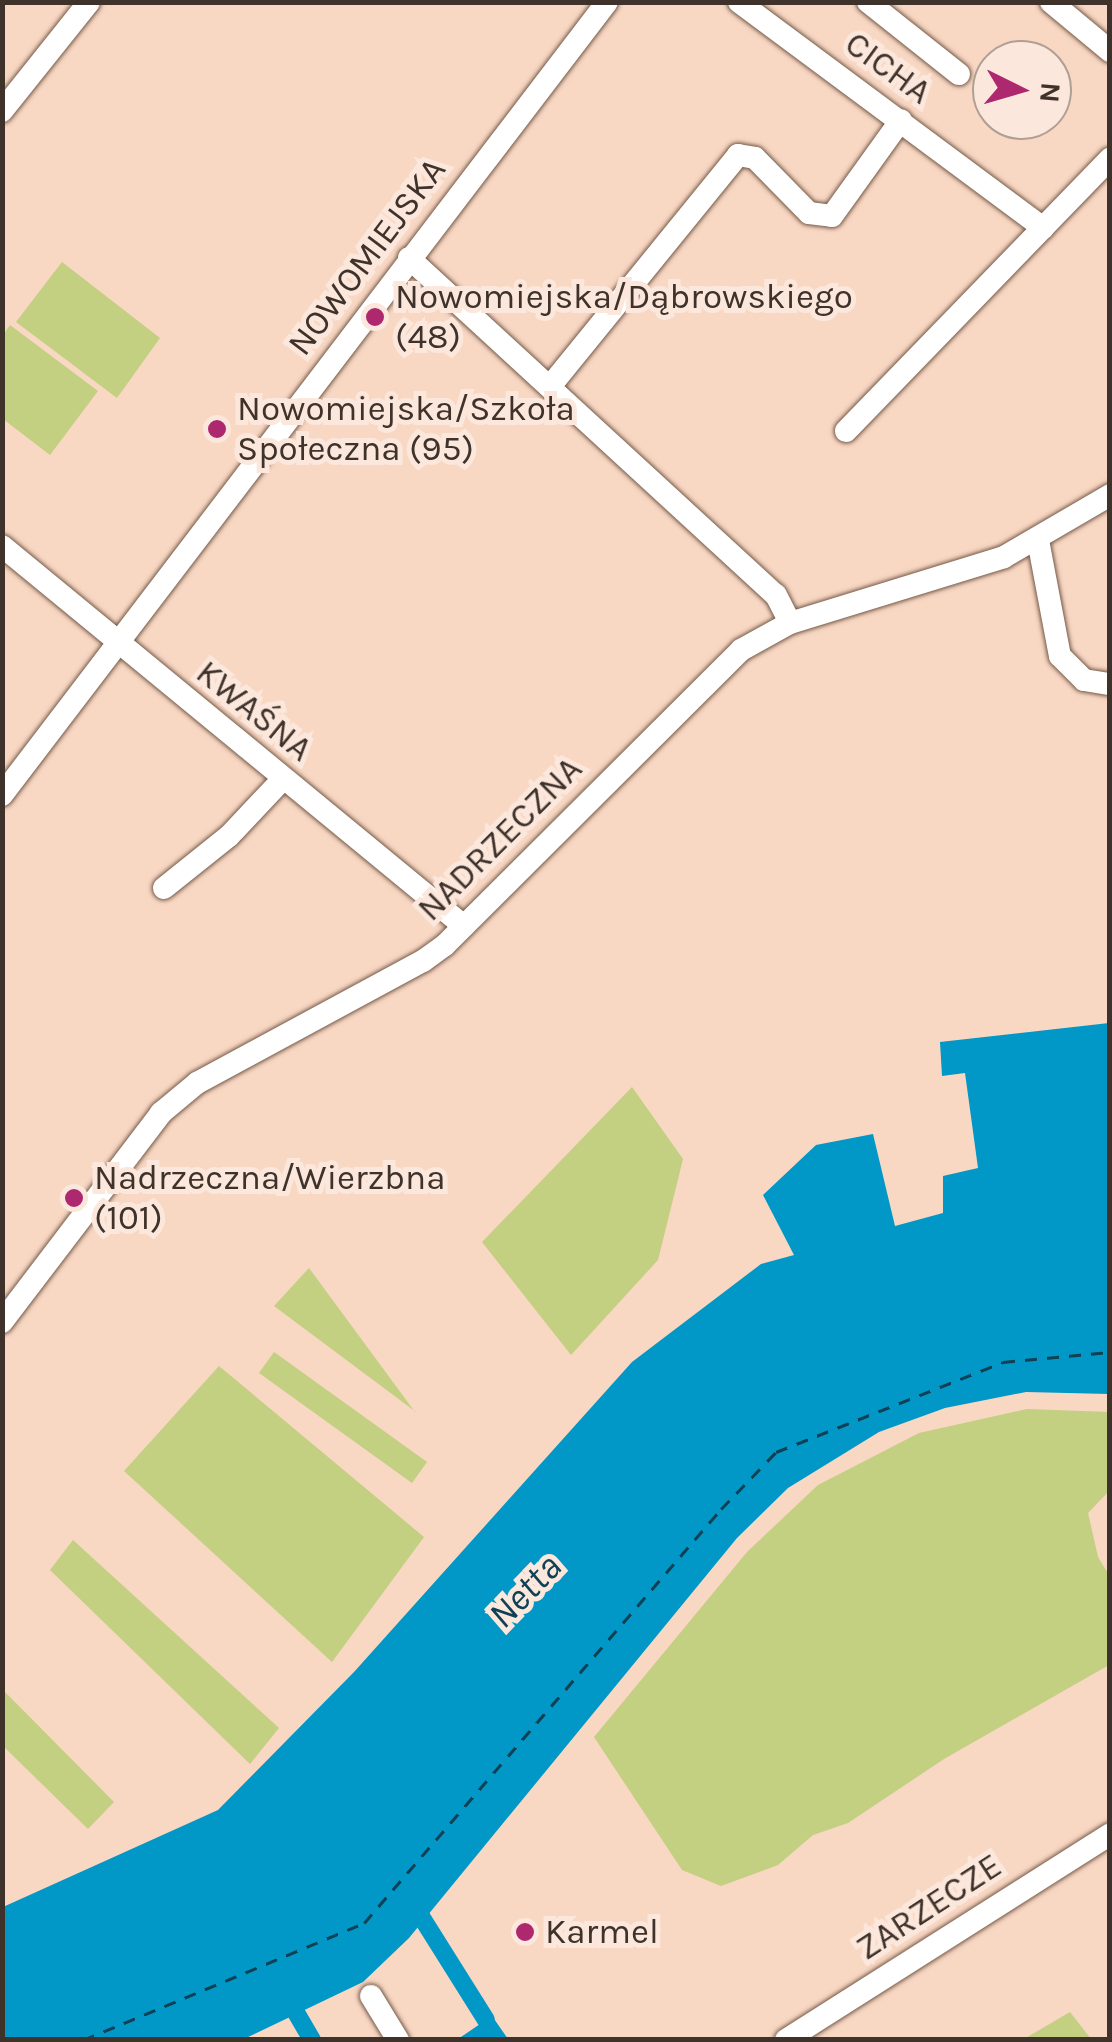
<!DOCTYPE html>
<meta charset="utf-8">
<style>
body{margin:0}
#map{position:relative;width:1112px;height:2042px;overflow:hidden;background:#f8d7c3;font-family:Karla,sans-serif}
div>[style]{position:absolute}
.green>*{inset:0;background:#c3cf81}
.water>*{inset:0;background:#0197c6}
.canal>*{height:18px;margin:-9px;padding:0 9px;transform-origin:9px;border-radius:9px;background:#0197c6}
.ferry>*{height:2.5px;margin-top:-1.25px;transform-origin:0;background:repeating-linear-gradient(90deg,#0e4155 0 12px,transparent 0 22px)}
.roads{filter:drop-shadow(0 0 2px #745947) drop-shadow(0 0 2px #745947)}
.minor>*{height:22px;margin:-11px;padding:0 11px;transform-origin:11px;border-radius:11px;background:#fff}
.dots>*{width:28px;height:28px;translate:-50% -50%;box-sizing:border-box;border:5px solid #fbe7db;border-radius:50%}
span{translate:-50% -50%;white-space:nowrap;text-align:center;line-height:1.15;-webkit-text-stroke:10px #fbe7db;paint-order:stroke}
.street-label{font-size:35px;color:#3f322a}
.poi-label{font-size:35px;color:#3f322a}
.left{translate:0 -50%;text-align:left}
.water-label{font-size:38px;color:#0e4155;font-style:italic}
.frame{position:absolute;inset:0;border:5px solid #3f322a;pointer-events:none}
.north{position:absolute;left:972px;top:40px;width:100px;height:100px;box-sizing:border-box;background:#fbe7db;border:2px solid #b09f94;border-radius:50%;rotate:95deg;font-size:28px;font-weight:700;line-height:40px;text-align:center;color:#3f322a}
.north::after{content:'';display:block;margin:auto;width:35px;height:45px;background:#ad286f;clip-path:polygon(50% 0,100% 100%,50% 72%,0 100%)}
</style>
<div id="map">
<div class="green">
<div style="clip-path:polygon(62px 262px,160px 338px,117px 398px,16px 322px)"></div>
<div style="clip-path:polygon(10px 325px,98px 391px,50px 455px,3px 419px,3px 335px)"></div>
<div style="clip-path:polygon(632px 1087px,683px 1159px,658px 1260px,571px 1355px,482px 1242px)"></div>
<div style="clip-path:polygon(309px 1268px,415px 1412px,416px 1412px,274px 1306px)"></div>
<div style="clip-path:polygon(274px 1352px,427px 1462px,412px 1483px,259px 1373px)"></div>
<div style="clip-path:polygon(219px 1366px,424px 1537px,332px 1662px,124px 1471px)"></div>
<div style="clip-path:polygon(1027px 1409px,1109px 1412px,1109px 1491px,1088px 1513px,1098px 1557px,1109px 1575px,1109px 1665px,944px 1759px,848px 1823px,813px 1835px,778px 1865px,721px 1886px,682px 1870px,594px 1737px,747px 1552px,818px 1485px,919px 1433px)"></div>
<div style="clip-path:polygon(73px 1540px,279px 1728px,250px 1764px,50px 1570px)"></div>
<div style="clip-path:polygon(3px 1690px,114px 1802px,88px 1829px,3px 1746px)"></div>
<div style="clip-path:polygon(1070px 2012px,1091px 2039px,1024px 2039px)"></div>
</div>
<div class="water">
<div style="clip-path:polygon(1109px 1023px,1109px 1394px,1026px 1392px,945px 1408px,879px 1432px,788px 1488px,737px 1538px,409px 1938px,363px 1982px,244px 2039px,3px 2039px,3px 1907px,218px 1810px,354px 1672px,632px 1362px,761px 1264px,794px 1255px,763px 1195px,816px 1145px,873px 1134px,895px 1226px,943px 1213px,943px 1176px,978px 1168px,965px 1073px,942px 1076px,940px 1042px)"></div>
<div style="clip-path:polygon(492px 2016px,508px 2039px,458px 2039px,486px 2020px)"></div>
</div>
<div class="canal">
<div style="left:412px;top:1902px;width:139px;rotate:57.9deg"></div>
<div style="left:287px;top:1997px;width:50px;rotate:59.8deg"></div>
</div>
<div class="ferry">
<div style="left:83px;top:2040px;width:304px;rotate:-22.6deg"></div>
<div style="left:364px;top:1923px;width:547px;rotate:-49.23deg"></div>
<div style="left:721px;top:1509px;width:79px;rotate:-46deg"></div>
<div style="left:776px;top:1452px;width:244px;rotate:-21.6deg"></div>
<div style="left:1003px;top:1362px;width:107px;rotate:-5.3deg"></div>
</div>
<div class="roads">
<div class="minor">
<div style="left:739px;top:2px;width:379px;rotate:36.6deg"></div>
<div style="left:868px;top:2px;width:116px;rotate:38.4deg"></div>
<div style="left:1051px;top:2px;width:77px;rotate:39.7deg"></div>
<div style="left:2px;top:111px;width:139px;rotate:-51.4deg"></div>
<div style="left:409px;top:258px;width:498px;rotate:42.6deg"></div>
<div style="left:776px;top:595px;width:31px;rotate:63deg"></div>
<div style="left:552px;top:384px;width:295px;rotate:-50.9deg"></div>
<div style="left:738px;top:155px;width:17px;rotate:10deg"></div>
<div style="left:755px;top:158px;width:77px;rotate:45.5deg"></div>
<div style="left:809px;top:213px;width:23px;rotate:7deg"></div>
<div style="left:832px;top:216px;width:118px;rotate:-54.3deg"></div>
<div style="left:846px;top:431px;width:379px;rotate:-45.9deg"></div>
<div style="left:1038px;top:540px;width:118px;rotate:79.3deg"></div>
<div style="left:1060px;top:656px;width:34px;rotate:45deg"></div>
<div style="left:1084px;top:680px;width:26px;rotate:9deg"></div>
<div style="left:2px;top:546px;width:598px;rotate:39.44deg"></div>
<div style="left:2px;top:795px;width:997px;rotate:-52.66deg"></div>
<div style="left:164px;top:888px;width:83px;rotate:-38.7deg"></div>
<div style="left:229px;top:836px;width:77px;rotate:-46.6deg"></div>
<div style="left:2px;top:1322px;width:263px;rotate:-52.7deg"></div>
<div style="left:161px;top:1113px;width:47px;rotate:-39.8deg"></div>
<div style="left:197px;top:1083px;width:257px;rotate:-28.4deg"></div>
<div style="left:423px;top:961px;width:27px;rotate:-36deg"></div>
<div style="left:445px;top:945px;width:418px;rotate:-44.9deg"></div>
<div style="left:741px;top:650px;width:56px;rotate:-28.9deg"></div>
<div style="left:790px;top:623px;width:224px;rotate:-17.1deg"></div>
<div style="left:1004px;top:557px;width:123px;rotate:-30.3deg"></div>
<div style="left:371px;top:1996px;width:52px;rotate:58.5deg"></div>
<div style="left:786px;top:2040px;width:384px;rotate:-32.4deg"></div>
</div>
</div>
<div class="dots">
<div style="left:375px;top:317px;background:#ad286f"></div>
<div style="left:217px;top:429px;background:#ad286f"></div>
<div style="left:74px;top:1198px;background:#ad286f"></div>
<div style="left:525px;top:1932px;background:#ad286f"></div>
</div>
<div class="street-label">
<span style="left:888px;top:68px;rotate:36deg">CICHA</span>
<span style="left:367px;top:257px;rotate:-53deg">NOWOMIEJSKA</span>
<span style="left:254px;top:711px;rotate:39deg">KWAŚNA</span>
<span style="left:500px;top:839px;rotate:-45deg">NADRZECZNA</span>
<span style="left:929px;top:1907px;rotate:-33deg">ZARZECZE</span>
</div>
<div class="poi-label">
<span class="left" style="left:395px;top:317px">Nowomiejska/Dąbrowskiego<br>(48)</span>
<span class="left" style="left:237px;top:429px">Nowomiejska/Szkoła<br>Społeczna (95)</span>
<span class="left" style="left:94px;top:1198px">Nadrzeczna/Wierzbna<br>(101)</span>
<span class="left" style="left:545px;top:1932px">Karmel</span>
</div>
<div class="water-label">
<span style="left:525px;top:1591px;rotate:-46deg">Netta</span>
</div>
<div class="frame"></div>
<div class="north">N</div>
</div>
